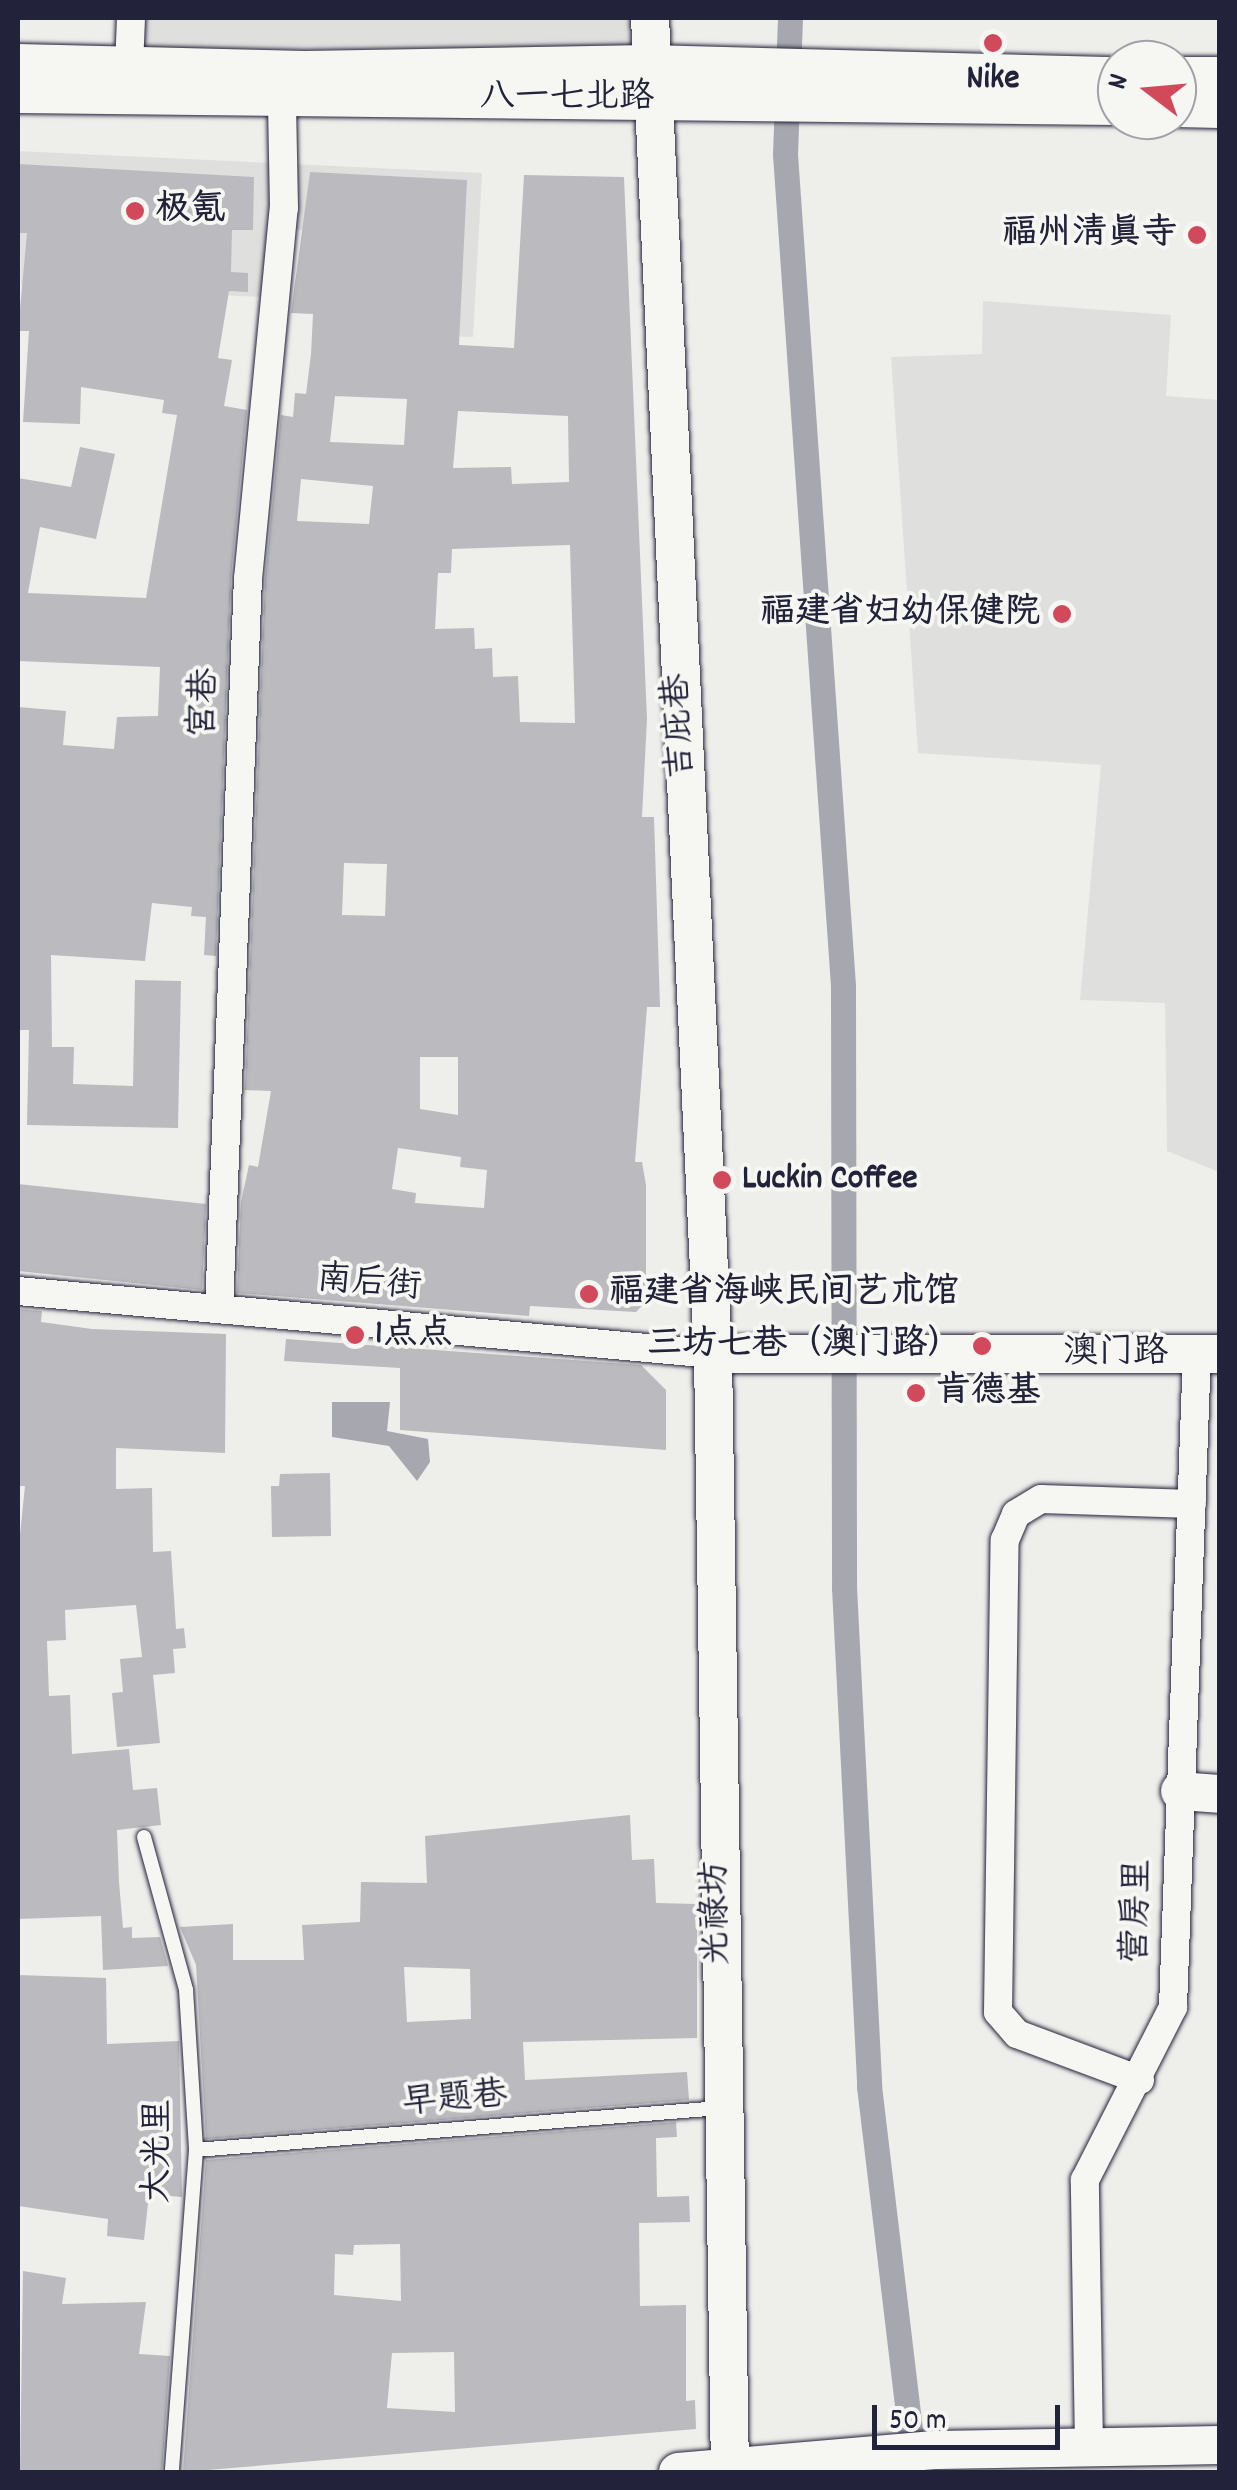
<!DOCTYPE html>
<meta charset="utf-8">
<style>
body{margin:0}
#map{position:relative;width:1237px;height:2490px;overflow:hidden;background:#eeeeeb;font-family:Dekko,"LXGW WenKai TC",sans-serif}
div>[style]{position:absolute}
.built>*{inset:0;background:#dfdfde}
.water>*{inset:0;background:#a7a7af}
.canal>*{height:25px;margin:-12.5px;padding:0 12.5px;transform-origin:12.5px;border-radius:12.5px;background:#a7a7af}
.building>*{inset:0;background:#bbbbbf}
.roads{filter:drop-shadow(0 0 2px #22223b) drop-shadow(0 0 2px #22223b)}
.lane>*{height:14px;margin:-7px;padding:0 7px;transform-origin:7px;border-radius:7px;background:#f6f6f2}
.street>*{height:28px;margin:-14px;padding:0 14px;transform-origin:14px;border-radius:14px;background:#f6f6f2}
.secondary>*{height:38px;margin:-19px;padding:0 19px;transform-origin:19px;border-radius:19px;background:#f6f6f2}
.dots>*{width:28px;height:28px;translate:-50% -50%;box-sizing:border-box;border:5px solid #f6f6f2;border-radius:50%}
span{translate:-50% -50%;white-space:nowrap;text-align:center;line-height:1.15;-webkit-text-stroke:8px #f6f6f2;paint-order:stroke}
.poi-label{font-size:35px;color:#22223b;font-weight:700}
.left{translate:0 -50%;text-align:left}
.right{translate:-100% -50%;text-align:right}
.street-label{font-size:35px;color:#22223b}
.frame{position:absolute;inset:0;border:20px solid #22223b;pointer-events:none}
.north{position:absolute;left:1097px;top:40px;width:100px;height:100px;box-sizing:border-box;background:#f6f6f2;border:2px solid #a1a1a9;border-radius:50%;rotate:286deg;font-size:28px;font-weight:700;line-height:40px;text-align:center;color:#22223b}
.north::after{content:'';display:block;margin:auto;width:35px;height:45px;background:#d1495b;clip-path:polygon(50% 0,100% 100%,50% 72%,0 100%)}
.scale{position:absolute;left:872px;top:2405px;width:188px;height:45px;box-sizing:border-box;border:5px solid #22223b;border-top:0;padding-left:12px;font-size:30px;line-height:35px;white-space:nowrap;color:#22223b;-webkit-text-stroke:8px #f6f6f2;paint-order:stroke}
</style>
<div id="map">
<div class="built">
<div style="clip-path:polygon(142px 18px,632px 18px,631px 47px,144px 50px)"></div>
<div style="clip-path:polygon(18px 151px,482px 173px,473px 337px,395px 334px,339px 232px,288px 229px,285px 298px,21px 286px)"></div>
<div style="clip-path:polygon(983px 301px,1171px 315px,1166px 396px,1219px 400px,1219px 1172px,1167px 1151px,1165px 1003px,1080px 1000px,1101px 765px,918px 753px,891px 357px,982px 354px)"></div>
</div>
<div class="water">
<div style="clip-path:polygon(332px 1402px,390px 1402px,387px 1431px,428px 1439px,430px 1462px,417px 1481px,389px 1446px,332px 1437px)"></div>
</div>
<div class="canal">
<div style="left:790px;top:18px;width:136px;rotate:92.1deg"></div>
<div style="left:785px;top:154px;width:834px;rotate:86.01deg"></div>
<div style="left:843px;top:986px;width:601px;rotate:89.9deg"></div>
<div style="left:844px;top:1587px;width:500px;rotate:87.1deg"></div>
<div style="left:869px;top:2086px;width:389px;rotate:83.2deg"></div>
</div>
<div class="building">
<div style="clip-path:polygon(18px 164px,254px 177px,253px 230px,232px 230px,231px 272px,248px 273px,248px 292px,229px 291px,218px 358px,232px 360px,224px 406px,247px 410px,231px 577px,216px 956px,204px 955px,206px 917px,191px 916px,192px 907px,152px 903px,145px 961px,51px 955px,52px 1047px,74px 1047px,73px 1084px,133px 1086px,135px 980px,181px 981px,178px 1128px,27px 1125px,29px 1030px,18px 1030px,18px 707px,66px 711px,63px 745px,114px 749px,117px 717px,158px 716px,160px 667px,18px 661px,18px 478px,71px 487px,80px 447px,115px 454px,96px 539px,40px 527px,28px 593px,146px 598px,177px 415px,162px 413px,164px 400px,81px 387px,80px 424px,23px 422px,29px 331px,18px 331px,27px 233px,18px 233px)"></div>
<div style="clip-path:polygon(evenodd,310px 172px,467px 180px,459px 345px,514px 348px,524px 175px,624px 177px,647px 719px,642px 817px,654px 817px,660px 1007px,647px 1007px,635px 1162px,642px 1162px,646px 1185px,646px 1281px,663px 1284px,636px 1312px,530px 1306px,529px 1316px,237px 1293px,241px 1202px,249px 1165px,258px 1167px,271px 1091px,245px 1090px,265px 580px,281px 415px,293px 417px,295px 393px,306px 394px,311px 354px,313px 314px,291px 313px,310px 172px,335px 396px,407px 399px,404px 445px,330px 442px,335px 396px,310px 172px,458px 411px,568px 416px,569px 482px,512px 484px,511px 467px,453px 468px,458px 411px,310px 172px,301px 479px,373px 486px,369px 524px,297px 521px,301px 479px,310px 172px,570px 545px,575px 723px,520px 722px,518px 676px,493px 677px,492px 648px,475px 649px,474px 628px,435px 629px,438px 573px,451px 573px,452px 549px,570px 545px,310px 172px,344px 863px,387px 864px,385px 916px,342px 915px,344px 863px,310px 172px,420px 1057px,458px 1057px,458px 1115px,420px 1109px,420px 1057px,310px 172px,398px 1148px,461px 1157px,460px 1167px,487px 1170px,484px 1208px,415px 1203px,416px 1193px,392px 1189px,398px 1148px)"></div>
<div style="clip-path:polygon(18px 1184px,206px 1204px,202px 1290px,18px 1271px)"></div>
<div style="clip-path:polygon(18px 1309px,42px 1311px,41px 1322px,92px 1329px,226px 1334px,225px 1453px,116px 1448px,116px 1489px,152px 1488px,153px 1552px,171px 1551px,176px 1629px,184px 1628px,186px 1648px,173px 1649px,175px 1673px,153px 1675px,160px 1743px,117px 1747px,112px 1693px,123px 1692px,120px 1659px,142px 1657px,136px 1605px,65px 1610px,66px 1640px,47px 1641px,49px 1696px,70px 1695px,72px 1754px,129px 1749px,133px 1790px,157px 1788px,161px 1825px,117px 1830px,119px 1882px,123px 1928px,132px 1927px,132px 1938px,160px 1937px,168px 1966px,103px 1970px,101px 1916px,18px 1919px,18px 1554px,25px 1486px,18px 1486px)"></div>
<div style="clip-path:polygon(286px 1339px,641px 1365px,666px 1390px,666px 1450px,400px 1430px,400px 1368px,284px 1361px)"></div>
<div style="clip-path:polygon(330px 1473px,331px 1536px,272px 1537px,271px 1486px,279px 1486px,280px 1474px)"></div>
<div style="clip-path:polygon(evenodd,630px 1815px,632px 1860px,654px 1859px,656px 1903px,697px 1904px,697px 2038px,523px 2042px,525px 2080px,687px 2072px,689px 2100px,206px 2139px,196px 1965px,180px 1927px,233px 1924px,233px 1960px,304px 1960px,302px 1925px,360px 1922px,361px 1882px,427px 1883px,425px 1836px,630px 1815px,404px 1967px,470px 1969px,471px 2019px,407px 2022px,404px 1967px)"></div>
<div style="clip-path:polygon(18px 1975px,106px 1978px,107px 2044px,179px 2041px,182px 2197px,149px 2194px,144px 2240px,107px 2236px,108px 2219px,18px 2206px)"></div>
<div style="clip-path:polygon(evenodd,676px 2122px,677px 2137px,656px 2138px,657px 2197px,689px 2196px,690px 2222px,639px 2223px,640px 2306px,686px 2305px,686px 2401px,695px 2400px,696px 2429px,183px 2472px,206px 2160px,676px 2122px,400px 2244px,401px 2301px,334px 2295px,335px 2254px,353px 2255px,354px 2245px,400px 2244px,676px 2122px,454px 2352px,455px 2412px,387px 2408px,392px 2353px,454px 2352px)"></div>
<div style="clip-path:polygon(23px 2271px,66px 2278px,62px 2304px,146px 2302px,139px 2354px,170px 2356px,162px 2472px,20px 2472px)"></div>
</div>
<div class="roads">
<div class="lane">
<div style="left:144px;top:1837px;width:159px;rotate:74.6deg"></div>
<div style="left:186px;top:1990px;width:160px;rotate:86.4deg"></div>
<div style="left:196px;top:2150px;width:323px;rotate:94.3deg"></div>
<div style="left:196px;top:2150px;width:526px;rotate:-4.58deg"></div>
</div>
<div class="street">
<div style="left:129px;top:66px;width:48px;rotate:-87.6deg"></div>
<div style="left:18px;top:1291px;width:698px;rotate:5.18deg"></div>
<div style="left:219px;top:1309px;width:731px;rotate:-87.73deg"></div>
<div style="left:248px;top:579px;width:373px;rotate:-84.5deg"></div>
<div style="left:284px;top:208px;width:107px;rotate:-91.1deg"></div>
<div style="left:1140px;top:2080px;width:131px;rotate:-159.5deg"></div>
<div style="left:1017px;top:2034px;width:29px;rotate:-131deg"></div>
<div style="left:998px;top:2012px;width:472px;rotate:-89.2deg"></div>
<div style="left:1005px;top:1540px;width:28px;rotate:-67deg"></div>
<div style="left:1016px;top:1514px;width:29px;rotate:-31deg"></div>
<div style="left:1041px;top:1499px;width:151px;rotate:1.9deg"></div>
<div style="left:1089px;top:2447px;width:267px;rotate:-90.9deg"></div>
<div style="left:1085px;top:2180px;width:194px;rotate:-63deg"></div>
<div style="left:1173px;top:2007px;width:653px;rotate:-87.9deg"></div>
</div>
<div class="secondary">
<div style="left:650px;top:18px;width:1337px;rotate:87.3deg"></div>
<div style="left:713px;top:1354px;width:1118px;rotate:89.13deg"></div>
<div style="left:18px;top:63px;width:287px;rotate:1.4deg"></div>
<div style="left:305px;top:70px;width:343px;rotate:-1deg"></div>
<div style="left:648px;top:64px;width:469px;rotate:1.5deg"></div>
<div style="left:1177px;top:76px;width:43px"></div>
<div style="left:18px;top:94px;width:1099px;rotate:0.63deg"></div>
<div style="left:1177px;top:108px;width:43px;rotate:1.3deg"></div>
<div style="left:713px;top:1354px;width:507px"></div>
<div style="left:1180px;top:1791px;width:40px;rotate:4.3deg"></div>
<div style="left:678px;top:2472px;width:260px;rotate:-4.9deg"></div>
<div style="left:937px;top:2450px;width:283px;rotate:-1deg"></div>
</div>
</div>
<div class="dots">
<div style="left:993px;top:43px;background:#d1495b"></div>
<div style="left:135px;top:211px;background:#d1495b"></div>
<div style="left:1197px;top:235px;background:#d1495b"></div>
<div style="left:1062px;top:614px;background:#d1495b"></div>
<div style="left:722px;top:1180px;background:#d1495b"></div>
<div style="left:589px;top:1294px;background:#d1495b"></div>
<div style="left:355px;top:1335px;background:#d1495b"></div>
<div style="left:982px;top:1346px;background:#d1495b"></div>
<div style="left:916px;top:1393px;background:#d1495b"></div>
</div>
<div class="poi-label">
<span style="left:993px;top:80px">Nike</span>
<span class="left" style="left:155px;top:211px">极氪</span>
<span class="right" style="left:1177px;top:235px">福州清真寺</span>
<span class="right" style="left:1040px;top:614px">福建省妇幼保健院</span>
<span class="left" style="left:742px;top:1180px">Luckin Coffee</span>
<span class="left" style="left:609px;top:1294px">福建省海峡民间艺术馆</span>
<span class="left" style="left:375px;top:1335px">1点点</span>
<span class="right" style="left:962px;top:1346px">三坊七巷（澳门路）</span>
<span class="left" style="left:936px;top:1393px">肯德基</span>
</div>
<div class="street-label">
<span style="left:567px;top:99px">八一七北路</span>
<span style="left:206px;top:703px;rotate:-88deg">宫巷</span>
<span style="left:681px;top:726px;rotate:-93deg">吉庇巷</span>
<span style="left:369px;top:1285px;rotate:5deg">南后街</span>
<span style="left:1116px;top:1354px">澳门路</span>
<span style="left:1139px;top:1911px;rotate:-88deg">营房里</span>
<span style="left:718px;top:1913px;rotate:-91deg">光禄坊</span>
<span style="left:455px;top:2101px;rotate:-5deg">早题巷</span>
<span style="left:160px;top:2151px;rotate:-89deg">大光里</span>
</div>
<div class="frame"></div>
<div class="north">N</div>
<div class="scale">50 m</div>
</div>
